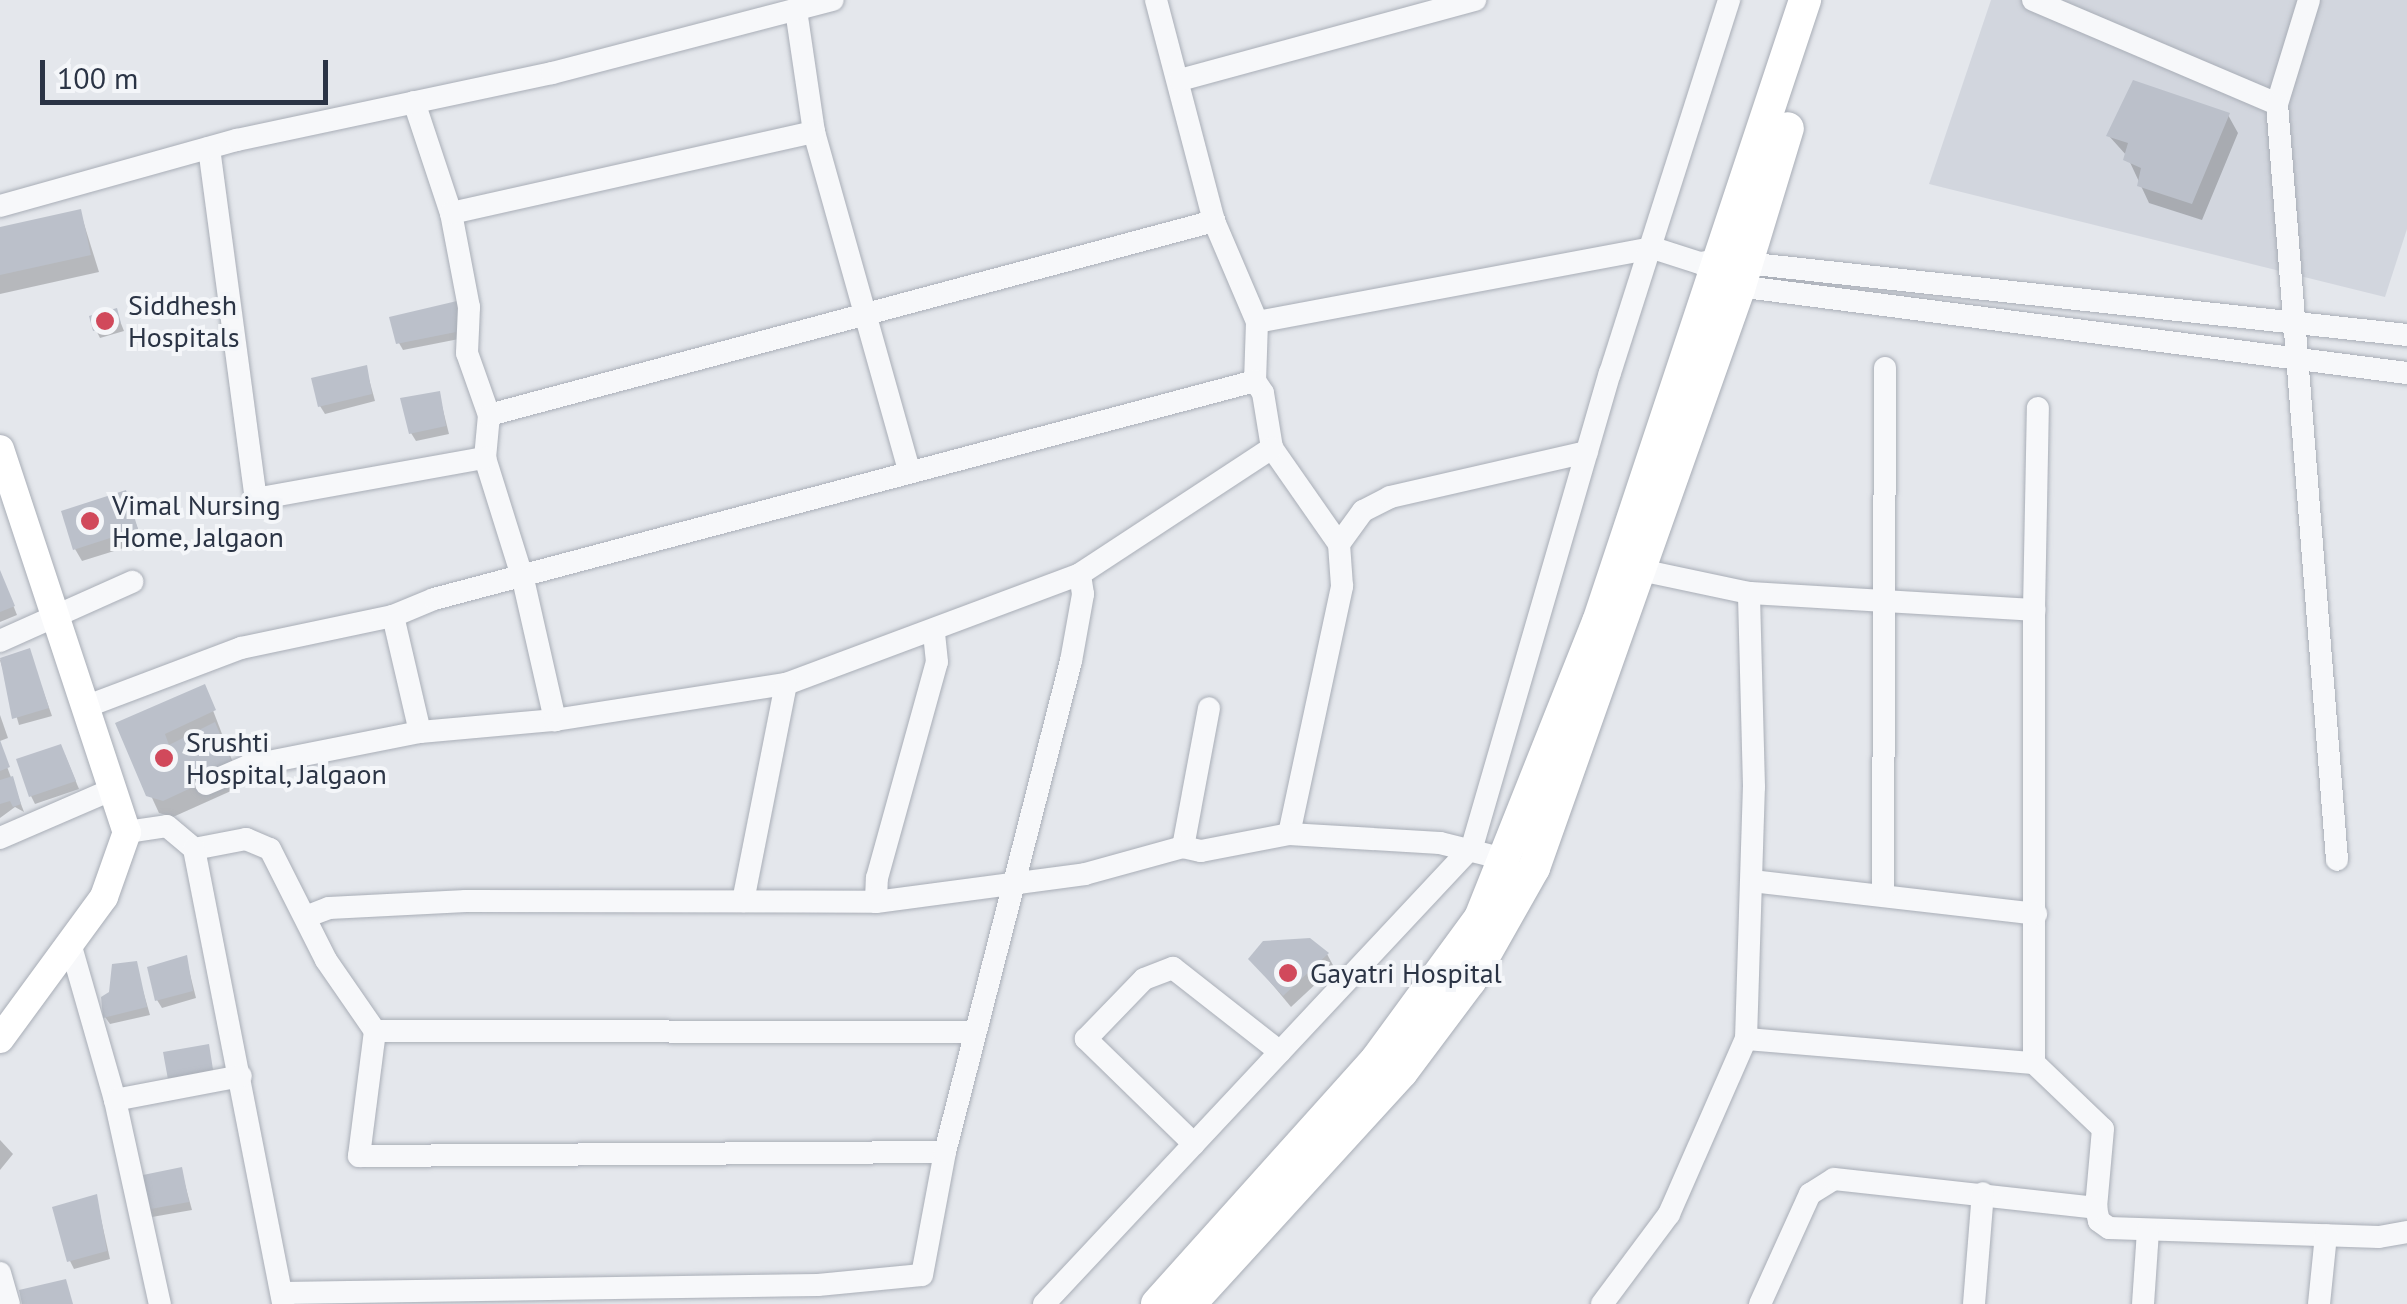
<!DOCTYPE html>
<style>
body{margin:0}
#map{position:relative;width:2407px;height:1304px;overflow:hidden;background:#e4e7ec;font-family:"PT Sans",sans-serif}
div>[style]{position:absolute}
.built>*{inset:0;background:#d2d6de}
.shadow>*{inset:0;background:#0003}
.building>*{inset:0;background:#bbc0ca}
.roads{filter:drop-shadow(0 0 2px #a9aeb7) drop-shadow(0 0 2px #a9aeb7)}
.minor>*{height:22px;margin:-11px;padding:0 11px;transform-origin:11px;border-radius:11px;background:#f7f8fa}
.major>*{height:28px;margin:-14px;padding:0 14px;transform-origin:14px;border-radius:14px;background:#fff}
.highway>*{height:32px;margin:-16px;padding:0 16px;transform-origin:16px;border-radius:16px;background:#fff}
.dots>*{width:28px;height:28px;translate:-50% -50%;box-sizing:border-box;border:5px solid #f4f6f9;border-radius:50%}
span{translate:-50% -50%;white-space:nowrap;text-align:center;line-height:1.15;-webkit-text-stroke:8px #f4f6f9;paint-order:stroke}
.poi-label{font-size:28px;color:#2b3445}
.left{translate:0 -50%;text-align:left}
.scale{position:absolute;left:40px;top:60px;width:288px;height:45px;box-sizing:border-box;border:5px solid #2b3445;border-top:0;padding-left:12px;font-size:30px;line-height:35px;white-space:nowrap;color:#2b3445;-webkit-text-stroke:8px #f4f6f9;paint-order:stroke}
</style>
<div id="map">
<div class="built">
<div style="clip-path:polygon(1991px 0,2407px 0,2407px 229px,2385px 297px,1929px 184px)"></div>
</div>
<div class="shadow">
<div style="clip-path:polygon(2228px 115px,2238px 133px,2202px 220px,2149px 203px,2127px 156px,2109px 136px)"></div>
<div style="clip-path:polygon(80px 211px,99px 272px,0 294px,0 229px)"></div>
<div style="clip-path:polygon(116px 311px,124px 331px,100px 338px,96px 330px)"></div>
<div style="clip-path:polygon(460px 311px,464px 338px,403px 350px,399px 343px)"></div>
<div style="clip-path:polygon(366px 368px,375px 401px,325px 414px,320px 406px)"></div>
<div style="clip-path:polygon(439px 394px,449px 434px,416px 441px,411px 433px)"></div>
<div style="clip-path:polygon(124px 493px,143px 542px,82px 561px,75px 549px)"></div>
<div style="clip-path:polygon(0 572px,17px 615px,0 622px)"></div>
<div style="clip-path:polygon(29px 651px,52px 716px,19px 725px,0 660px)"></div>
<div style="clip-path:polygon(204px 687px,242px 786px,173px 817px,159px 813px,118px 724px)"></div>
<div style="clip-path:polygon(0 715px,8px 738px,0 741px)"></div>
<div style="clip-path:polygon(0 748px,24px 812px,15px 807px,0 818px)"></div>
<div style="clip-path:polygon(65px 755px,79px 789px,35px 804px,31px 796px)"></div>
<div style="clip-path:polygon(1327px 954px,1334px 967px,1291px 1007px,1251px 959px)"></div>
<div style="clip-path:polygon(186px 958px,196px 998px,162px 1008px,157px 1000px)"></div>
<div style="clip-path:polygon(135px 963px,150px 1015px,110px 1024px,105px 1017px)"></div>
<div style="clip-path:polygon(0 1140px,13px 1154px,0 1170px)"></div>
<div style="clip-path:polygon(181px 1170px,192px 1210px,152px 1217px,148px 1209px)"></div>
<div style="clip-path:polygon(96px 1197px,110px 1259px,74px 1269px,70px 1261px)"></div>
</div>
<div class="building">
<div style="clip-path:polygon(2133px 80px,2230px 113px,2192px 204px,2137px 186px,2141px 168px,2123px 160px,2128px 143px,2106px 136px)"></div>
<div style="clip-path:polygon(81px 209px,91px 255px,0 275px,0 227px)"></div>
<div style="clip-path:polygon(457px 301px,461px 331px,396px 344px,389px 317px)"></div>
<div style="clip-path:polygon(117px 308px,121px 323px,93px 331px,89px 316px)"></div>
<div style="clip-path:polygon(367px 365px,372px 394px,318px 407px,311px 378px)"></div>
<div style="clip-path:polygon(440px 391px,446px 426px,409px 434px,400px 398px)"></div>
<div style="clip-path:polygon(126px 490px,138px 529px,73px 550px,61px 511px)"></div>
<div style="clip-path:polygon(0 570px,15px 606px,0 612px)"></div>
<div style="clip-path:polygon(30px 648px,49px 708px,12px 719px,0 658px)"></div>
<div style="clip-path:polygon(205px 684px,216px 710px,165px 734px,169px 745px,215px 722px,234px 768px,163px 801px,146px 796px,115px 723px)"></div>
<div style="clip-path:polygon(0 740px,10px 767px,0 771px)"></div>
<div style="clip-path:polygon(61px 744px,76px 781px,29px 797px,16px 759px)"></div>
<div style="clip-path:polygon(13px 776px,21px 804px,13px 807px,10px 801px,0 804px,0 780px)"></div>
<div style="clip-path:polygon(1310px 938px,1329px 953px,1283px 996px,1248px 959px,1263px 941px)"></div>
<div style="clip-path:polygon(187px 955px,193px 991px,155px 1001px,147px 967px)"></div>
<div style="clip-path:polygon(137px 961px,147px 1007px,103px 1018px,101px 997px,109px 992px,112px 964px)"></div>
<div style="clip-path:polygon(209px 1044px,214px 1076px,169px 1085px,163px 1052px)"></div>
<div style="clip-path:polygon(182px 1167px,189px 1202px,145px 1210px,138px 1176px)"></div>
<div style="clip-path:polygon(97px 1194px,107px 1251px,67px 1262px,52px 1207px)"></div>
<div style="clip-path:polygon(66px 1279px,73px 1304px,22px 1304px,19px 1290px)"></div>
</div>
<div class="roads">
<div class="minor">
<div style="left:1156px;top:0;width:228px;rotate:75.3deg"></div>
<div style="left:1214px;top:221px;width:110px;rotate:66.9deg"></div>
<div style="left:1257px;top:322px;width:59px;rotate:91.9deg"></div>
<div style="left:1255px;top:381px;width:14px;rotate:56deg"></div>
<div style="left:1263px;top:393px;width:56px;rotate:80.7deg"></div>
<div style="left:1272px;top:448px;width:117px;rotate:55.1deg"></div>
<div style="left:2033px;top:0;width:265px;rotate:23.1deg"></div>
<div style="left:2309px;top:0;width:109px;rotate:107.1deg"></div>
<div style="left:2277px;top:104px;width:758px;rotate:85.46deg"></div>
<div style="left:796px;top:10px;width:123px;rotate:81.6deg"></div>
<div style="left:814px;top:132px;width:351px;rotate:74.3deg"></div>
<div style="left:1180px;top:80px;width:306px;rotate:-15.2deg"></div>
<div style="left:414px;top:102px;width:117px;rotate:71.6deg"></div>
<div style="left:451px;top:213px;width:96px;rotate:79.2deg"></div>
<div style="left:469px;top:307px;width:46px;rotate:92.5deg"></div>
<div style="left:467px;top:353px;width:66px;rotate:70.5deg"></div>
<div style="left:489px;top:415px;width:43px;rotate:95.3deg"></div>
<div style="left:485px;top:458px;width:127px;rotate:72.6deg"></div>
<div style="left:523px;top:579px;width:145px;rotate:77.2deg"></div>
<div style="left:209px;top:148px;width:354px;rotate:82.4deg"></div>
<div style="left:256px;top:499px;width:233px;rotate:-10.2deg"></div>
<div style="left:0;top:206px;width:246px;rotate:-15.6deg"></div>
<div style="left:237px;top:140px;width:322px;rotate:-12deg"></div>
<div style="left:552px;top:73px;width:290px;rotate:-14.6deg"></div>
<div style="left:451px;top:213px;width:372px;rotate:-12.6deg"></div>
<div style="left:1730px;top:285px;width:683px;rotate:7.41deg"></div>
<div style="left:1257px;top:322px;width:403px;rotate:-10.6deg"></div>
<div style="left:1653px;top:248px;width:49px;rotate:17.7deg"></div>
<div style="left:1700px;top:263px;width:18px;rotate:-9deg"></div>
<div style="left:1718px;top:260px;width:693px;rotate:6.21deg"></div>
<div style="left:489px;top:415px;width:751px;rotate:-14.98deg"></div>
<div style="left:1749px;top:593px;width:286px;rotate:3.4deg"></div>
<div style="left:2034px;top:610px;width:453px;rotate:90deg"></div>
<div style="left:2034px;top:610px;width:202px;rotate:-88.9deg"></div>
<div style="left:393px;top:616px;width:119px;rotate:76.9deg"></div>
<div style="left:0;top:641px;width:145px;rotate:-24.1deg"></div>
<div style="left:85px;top:707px;width:167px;rotate:-20.7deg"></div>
<div style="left:241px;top:648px;width:155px;rotate:-11.9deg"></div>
<div style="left:393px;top:616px;width:44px;rotate:-22.5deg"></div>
<div style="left:434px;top:599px;width:849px;rotate:-14.87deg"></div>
<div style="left:206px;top:784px;width:46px;rotate:-23.2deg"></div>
<div style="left:248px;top:766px;width:175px;rotate:-11.2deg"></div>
<div style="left:420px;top:732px;width:136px;rotate:-5.1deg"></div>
<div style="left:555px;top:720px;width:234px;rotate:-8.9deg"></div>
<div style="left:786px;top:684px;width:314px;rotate:-20.5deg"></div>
<div style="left:1080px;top:574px;width:230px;rotate:-33.3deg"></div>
<div style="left:127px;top:832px;width:40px;rotate:-8.5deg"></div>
<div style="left:167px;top:826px;width:35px;rotate:40deg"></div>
<div style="left:194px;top:849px;width:53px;rotate:-10.9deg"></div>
<div style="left:246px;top:839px;width:26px;rotate:23deg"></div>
<div style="left:270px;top:849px;width:124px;rotate:63.2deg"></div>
<div style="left:326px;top:960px;width:86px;rotate:55.4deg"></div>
<div style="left:375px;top:1031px;width:126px;rotate:97.3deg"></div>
<div style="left:359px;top:1156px;width:586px;rotate:-0.39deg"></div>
<div style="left:1289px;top:834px;width:254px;rotate:-77.9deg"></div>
<div style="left:1342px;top:586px;width:42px;rotate:-94.1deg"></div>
<div style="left:1339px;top:544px;width:41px;rotate:-54deg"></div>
<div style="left:1363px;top:511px;width:30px;rotate:-27deg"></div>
<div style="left:1390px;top:497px;width:202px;rotate:-12.9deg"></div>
<div style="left:0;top:838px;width:123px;rotate:-23.4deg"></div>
<div style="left:1183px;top:847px;width:141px;rotate:-79.4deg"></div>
<div style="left:194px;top:849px;width:464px;rotate:78.9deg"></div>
<div style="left:1752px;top:881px;width:286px;rotate:6.6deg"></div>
<div style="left:1883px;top:892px;width:524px;rotate:-89.78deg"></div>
<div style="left:743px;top:901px;width:221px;rotate:-78.8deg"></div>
<div style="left:876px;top:902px;width:24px;rotate:-88deg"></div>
<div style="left:877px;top:878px;width:224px;rotate:-74.5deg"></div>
<div style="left:937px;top:662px;width:29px;rotate:-96deg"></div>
<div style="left:308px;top:916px;width:22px;rotate:-21deg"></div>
<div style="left:329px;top:908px;width:137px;rotate:-2.9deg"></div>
<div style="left:466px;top:901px;width:410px;rotate:0.1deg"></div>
<div style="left:876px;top:902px;width:211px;rotate:-7.6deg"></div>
<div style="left:1085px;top:874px;width:102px;rotate:-15.4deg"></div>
<div style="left:1183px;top:847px;width:18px;rotate:13deg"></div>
<div style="left:1201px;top:851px;width:90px;rotate:-10.9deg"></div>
<div style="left:1289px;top:834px;width:151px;rotate:3.4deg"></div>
<div style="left:1440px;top:843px;width:70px;rotate:14deg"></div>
<div style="left:70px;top:943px;width:163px;rotate:74deg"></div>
<div style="left:115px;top:1100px;width:209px;rotate:77.6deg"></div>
<div style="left:375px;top:1031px;width:599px;rotate:0.1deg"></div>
<div style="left:1746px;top:1039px;width:289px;rotate:4.8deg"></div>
<div style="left:2034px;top:1063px;width:95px;rotate:43.7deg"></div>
<div style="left:2103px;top:1129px;width:79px;rotate:95.1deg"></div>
<div style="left:2096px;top:1208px;width:13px;rotate:77deg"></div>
<div style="left:2099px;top:1221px;width:12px;rotate:35deg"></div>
<div style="left:2109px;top:1228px;width:270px;rotate:1.9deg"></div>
<div style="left:2379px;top:1237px;width:28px;rotate:-10deg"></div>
<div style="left:115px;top:1100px;width:128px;rotate:-10.8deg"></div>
<div style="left:1194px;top:1144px;width:151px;rotate:-135.8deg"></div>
<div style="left:1086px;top:1039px;width:83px;rotate:-46deg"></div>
<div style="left:1144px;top:979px;width:31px;rotate:-21deg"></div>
<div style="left:1173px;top:968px;width:136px;rotate:38.1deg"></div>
<div style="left:0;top:1273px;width:32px;rotate:74deg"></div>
<div style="left:282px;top:1293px;width:536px;rotate:-0.86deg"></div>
<div style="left:818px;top:1285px;width:104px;rotate:-5.5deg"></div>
<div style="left:922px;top:1275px;width:125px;rotate:-79.4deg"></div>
<div style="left:945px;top:1152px;width:507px;rotate:-75.61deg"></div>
<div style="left:1071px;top:661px;width:68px;rotate:-79.8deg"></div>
<div style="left:1083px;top:594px;width:20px;rotate:-99deg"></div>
<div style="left:1044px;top:1304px;width:626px;rotate:-46.88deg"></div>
<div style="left:1472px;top:847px;width:494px;rotate:-73.8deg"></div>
<div style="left:1610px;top:373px;width:392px;rotate:-72.3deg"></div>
<div style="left:1602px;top:1304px;width:112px;rotate:-53.3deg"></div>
<div style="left:1669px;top:1214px;width:191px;rotate:-66.3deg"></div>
<div style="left:1746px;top:1039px;width:252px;rotate:-88.2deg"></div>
<div style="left:1754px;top:787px;width:194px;rotate:-91.5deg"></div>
<div style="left:1749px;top:593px;width:111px;rotate:-168.1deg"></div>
<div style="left:1760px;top:1304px;width:121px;rotate:-65.6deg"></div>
<div style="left:1810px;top:1194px;width:28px;rotate:-32deg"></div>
<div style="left:1834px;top:1179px;width:264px;rotate:6.3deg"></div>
<div style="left:1974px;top:1304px;width:111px;rotate:-85.4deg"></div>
<div style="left:2143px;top:1304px;width:74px;rotate:-86.1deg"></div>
<div style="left:2319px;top:1304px;width:69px;rotate:-84.2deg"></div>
</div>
<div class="major">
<div style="left:0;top:449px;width:404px;rotate:71.7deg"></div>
<div style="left:127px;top:832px;width:69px;rotate:109.5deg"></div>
<div style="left:104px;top:897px;width:176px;rotate:126.2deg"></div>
</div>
<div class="highway">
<div style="left:1157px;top:1304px;width:328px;rotate:-48.1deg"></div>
<div style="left:1376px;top:1060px;width:176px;rotate:-53.8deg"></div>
<div style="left:1480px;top:918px;width:319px;rotate:-68.3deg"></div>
<div style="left:1598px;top:622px;width:656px;rotate:-71.59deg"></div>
<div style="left:1190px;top:1304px;width:314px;rotate:-47.6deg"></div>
<div style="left:1402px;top:1072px;width:114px;rotate:-53.2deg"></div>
<div style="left:1470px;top:981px;width:130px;rotate:-60.5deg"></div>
<div style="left:1534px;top:868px;width:614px;rotate:-70.5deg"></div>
<div style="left:1739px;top:289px;width:168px;rotate:-73.1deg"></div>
</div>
</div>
<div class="dots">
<div style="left:105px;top:321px;background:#d1495b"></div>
<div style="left:90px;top:521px;background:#d1495b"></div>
<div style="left:164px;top:758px;background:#d1495b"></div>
<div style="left:1288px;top:973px;background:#d1495b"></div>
</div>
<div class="poi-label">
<span class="left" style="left:128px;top:321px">Siddhesh<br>Hospitals</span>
<span class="left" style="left:112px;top:521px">Vimal Nursing<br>Home, Jalgaon</span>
<span class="left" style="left:186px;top:758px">Srushti<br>Hospital, Jalgaon</span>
<span class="left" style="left:1310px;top:973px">Gayatri Hospital</span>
</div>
<div class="scale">100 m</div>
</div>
